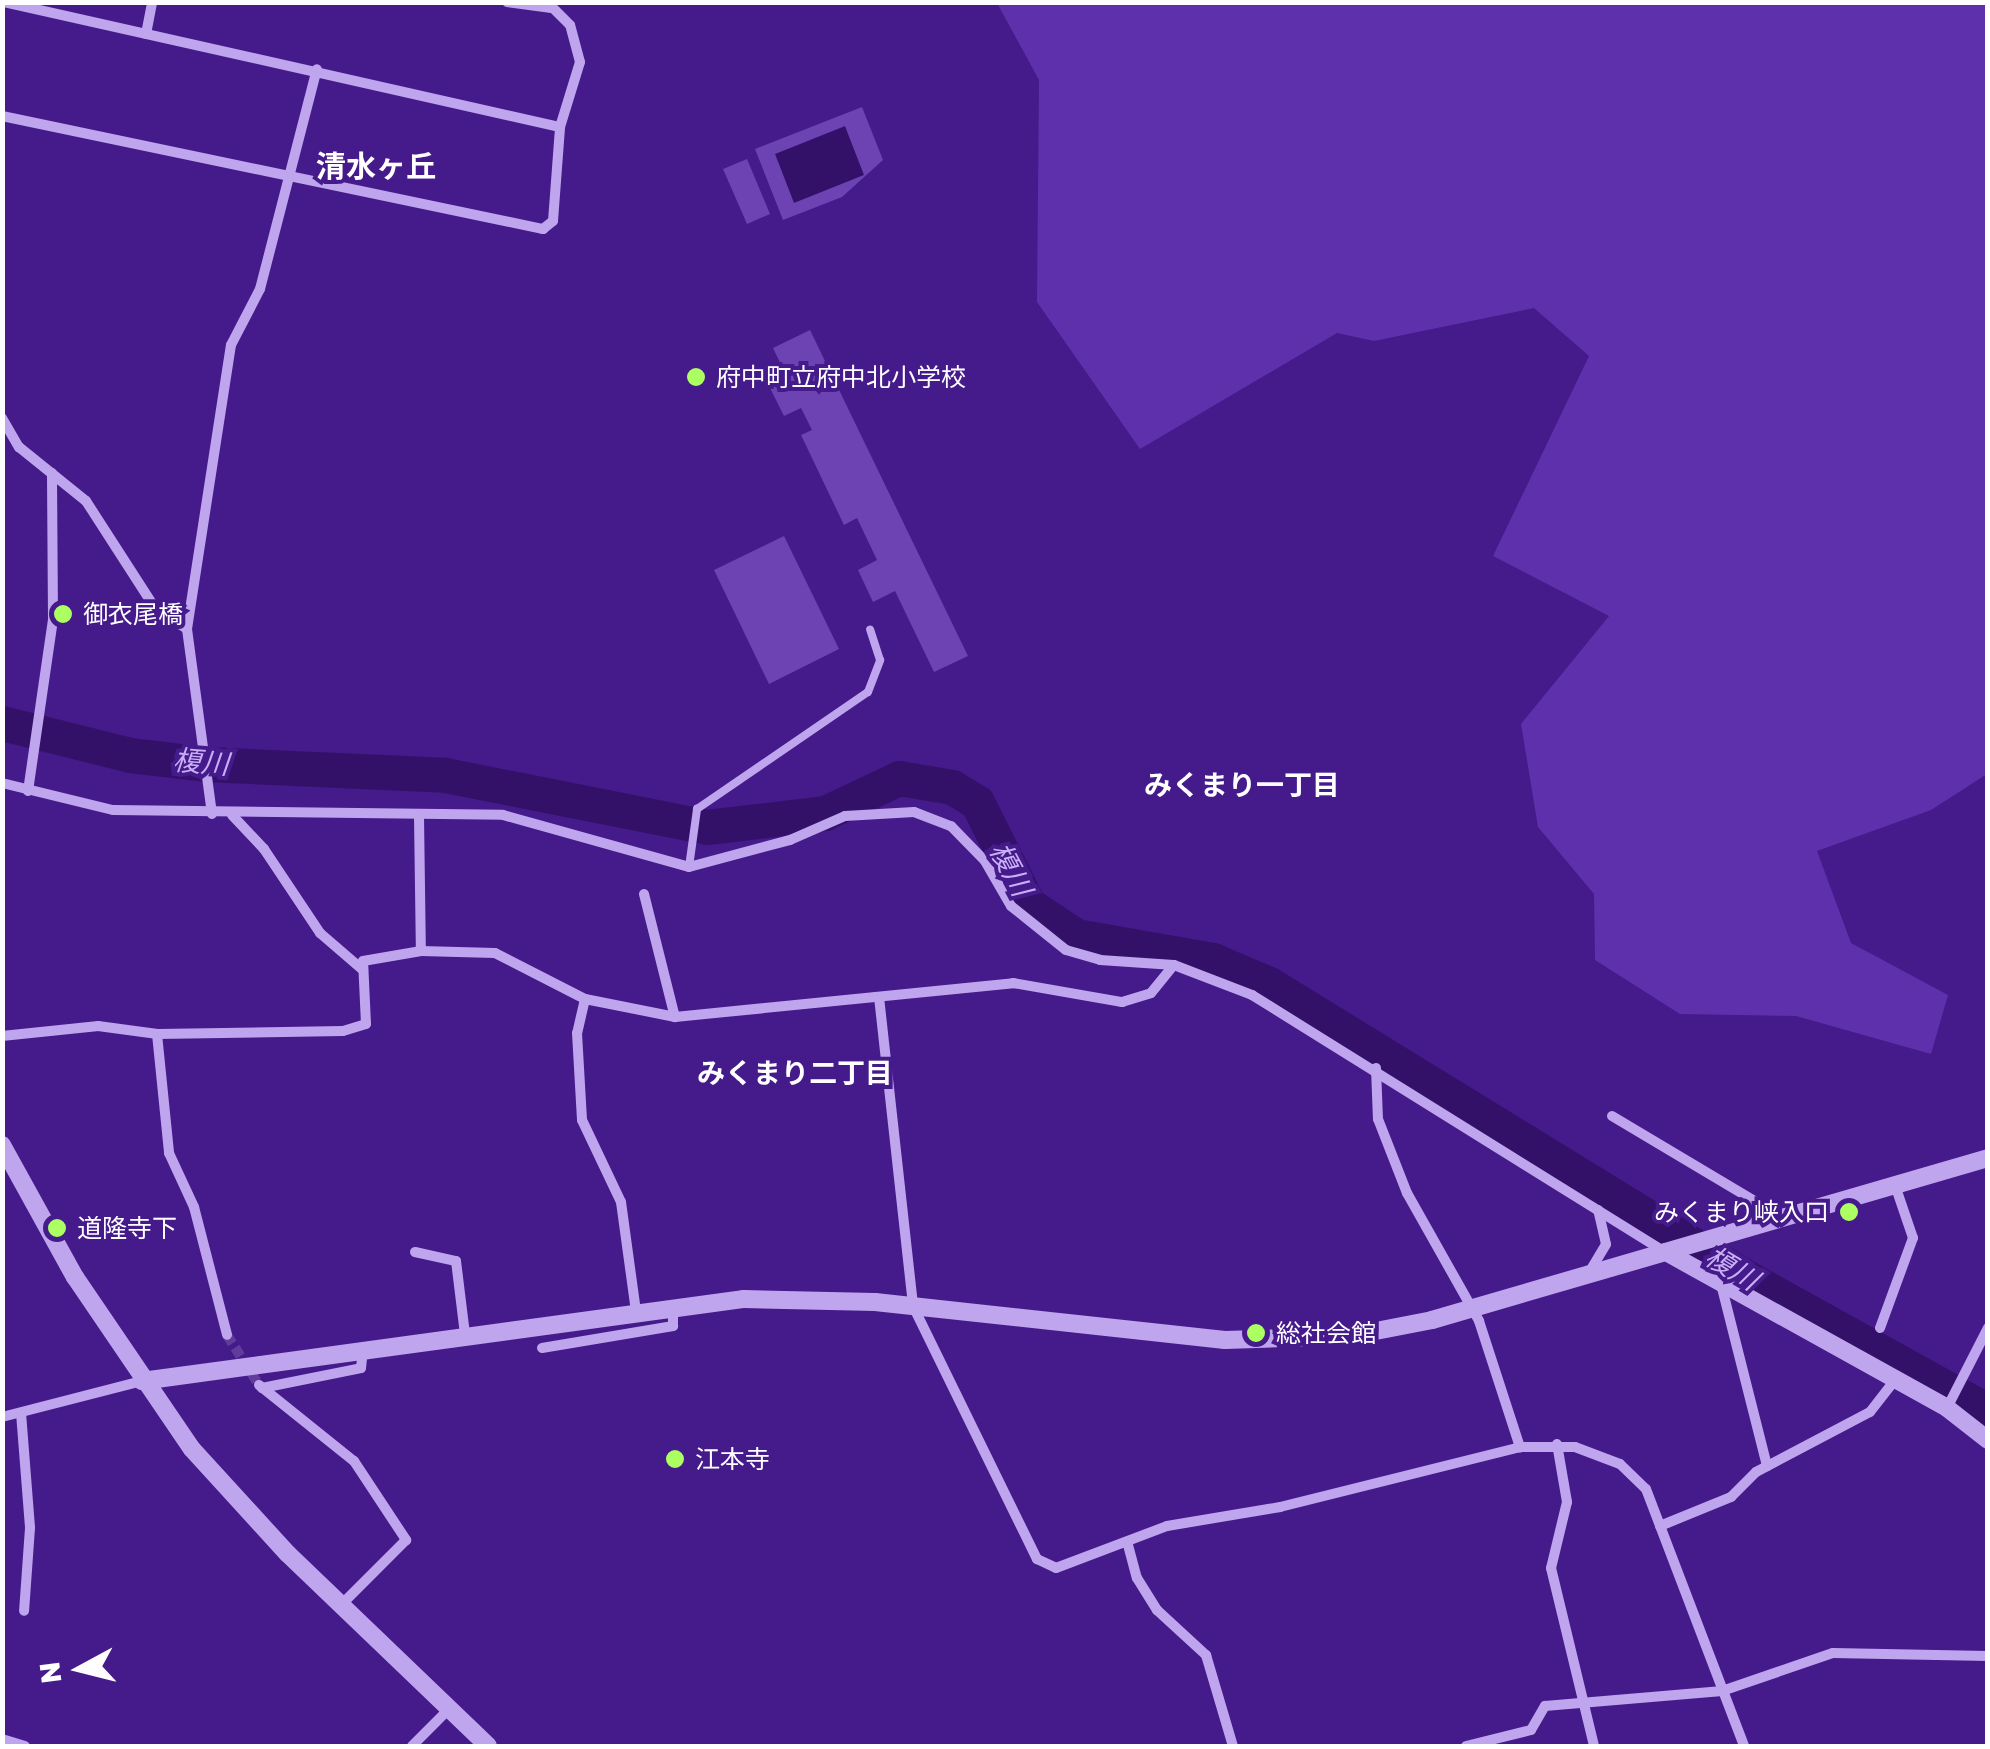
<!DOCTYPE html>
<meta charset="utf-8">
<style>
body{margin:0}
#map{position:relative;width:1990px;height:1749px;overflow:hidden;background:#451a8b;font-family:"Golos Text","Noto Sans JP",sans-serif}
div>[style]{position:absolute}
.green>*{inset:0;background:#5e30ab}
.water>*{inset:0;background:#341169}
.river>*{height:35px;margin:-17.5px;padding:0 17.5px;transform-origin:17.5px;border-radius:17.5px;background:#341169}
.building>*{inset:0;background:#6d43b3}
.minor-tunnel>*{height:10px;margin-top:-5px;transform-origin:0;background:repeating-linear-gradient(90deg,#613c9c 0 10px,transparent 0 15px)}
.service>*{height:8px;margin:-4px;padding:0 4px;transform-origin:4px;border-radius:4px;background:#bfa5ed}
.minor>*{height:10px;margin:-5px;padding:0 5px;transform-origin:5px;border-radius:5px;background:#bfa5ed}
.tertiary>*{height:18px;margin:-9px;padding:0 9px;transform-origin:9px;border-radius:9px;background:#bfa5ed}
.dots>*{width:28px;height:28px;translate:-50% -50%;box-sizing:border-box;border:5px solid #451a8b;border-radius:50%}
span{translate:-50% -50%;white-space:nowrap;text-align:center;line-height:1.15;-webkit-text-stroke:8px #451a8b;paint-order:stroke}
.poi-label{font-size:25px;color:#fff}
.left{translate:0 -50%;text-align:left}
.right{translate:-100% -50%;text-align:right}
.water-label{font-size:28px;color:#c9b0f4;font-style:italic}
.neighbourhood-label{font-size:28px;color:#fff;font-weight:700}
.quarter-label{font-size:30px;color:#fff;font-weight:700}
.frame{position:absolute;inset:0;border:5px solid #fff;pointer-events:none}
.north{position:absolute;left:30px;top:1619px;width:100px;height:100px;-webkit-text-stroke:8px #451a8b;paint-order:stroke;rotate:263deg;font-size:28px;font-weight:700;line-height:40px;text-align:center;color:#fff}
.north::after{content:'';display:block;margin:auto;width:35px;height:45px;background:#fff;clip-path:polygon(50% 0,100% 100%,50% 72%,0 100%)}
</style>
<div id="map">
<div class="green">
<div style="clip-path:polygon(997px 3px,1987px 3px,1987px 774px,1931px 810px,1817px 851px,1851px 943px,1948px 995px,1931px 1054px,1796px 1016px,1680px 1014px,1595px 960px,1594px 894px,1538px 827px,1521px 724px,1609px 616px,1493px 556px,1589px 356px,1534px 308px,1374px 341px,1337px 333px,1140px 449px,1037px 302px,1039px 80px)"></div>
</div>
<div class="water">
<div style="clip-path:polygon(845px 126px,864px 175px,794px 203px,775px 154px)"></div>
</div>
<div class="river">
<div style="left:2px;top:723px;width:132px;rotate:14deg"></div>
<div style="left:130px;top:755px;width:77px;rotate:6.8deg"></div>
<div style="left:206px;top:764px;width:239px;rotate:2.6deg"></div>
<div style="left:445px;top:775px;width:267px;rotate:11.2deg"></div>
<div style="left:707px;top:827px;width:119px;rotate:-6.8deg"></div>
<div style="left:825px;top:813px;width:82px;rotate:-25.3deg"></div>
<div style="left:899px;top:778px;width:54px;rotate:9.6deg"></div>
<div style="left:952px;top:787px;width:29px;rotate:31deg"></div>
<div style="left:977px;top:802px;width:114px;rotate:63.4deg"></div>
<div style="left:1028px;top:904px;width:58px;rotate:33.7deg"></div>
<div style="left:1076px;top:936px;width:139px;rotate:9.9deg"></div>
<div style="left:1213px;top:960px;width:61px;rotate:23.2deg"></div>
<div style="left:1269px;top:984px;width:560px;rotate:31.56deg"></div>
<div style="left:1746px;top:1277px;width:277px;rotate:29deg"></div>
</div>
<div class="building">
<div style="clip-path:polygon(evenodd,862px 107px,883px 160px,842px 197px,783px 220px,755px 149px,862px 107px,845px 126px,864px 175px,794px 203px,775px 154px,845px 126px)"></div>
<div style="clip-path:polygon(747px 159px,770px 214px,747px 224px,723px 169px)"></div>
<div style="clip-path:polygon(810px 330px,968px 656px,934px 672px,895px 591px,873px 602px,858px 570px,877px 560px,857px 518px,844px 525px,801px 435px,812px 430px,801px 408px,784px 416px,767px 382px,785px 373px,773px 348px)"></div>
<div style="clip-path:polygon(784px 536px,839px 649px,769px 684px,714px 570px)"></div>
</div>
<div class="minor-tunnel">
<div style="left:227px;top:1335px;width:59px;rotate:57.4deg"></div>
</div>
<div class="service">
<div style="left:689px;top:867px;width:59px;rotate:-82.1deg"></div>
<div style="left:697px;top:809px;width:207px;rotate:-34.4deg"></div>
<div style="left:868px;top:692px;width:34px;rotate:-69deg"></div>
<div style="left:880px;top:660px;width:32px;rotate:-108deg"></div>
</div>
<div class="minor">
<div style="left:4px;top:2px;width:570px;rotate:12.67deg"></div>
<div style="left:507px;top:2px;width:43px;rotate:7.9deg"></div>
<div style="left:146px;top:34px;width:33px;rotate:-79deg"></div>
<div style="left:2px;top:116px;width:553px;rotate:11.8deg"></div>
<div style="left:543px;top:229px;width:13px;rotate:-39deg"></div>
<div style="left:553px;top:221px;width:94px;rotate:-85.7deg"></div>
<div style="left:560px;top:127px;width:68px;rotate:-72.9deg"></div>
<div style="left:580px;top:62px;width:38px;rotate:-105deg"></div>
<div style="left:570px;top:25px;width:33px;rotate:-135deg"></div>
<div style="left:2px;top:418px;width:34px;rotate:60deg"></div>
<div style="left:19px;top:447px;width:86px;rotate:38.9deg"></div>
<div style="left:86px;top:501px;width:127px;rotate:57.2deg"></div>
<div style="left:155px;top:608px;width:38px;rotate:33deg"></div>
<div style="left:2px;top:783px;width:114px;rotate:13.7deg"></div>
<div style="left:113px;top:810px;width:390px;rotate:0.7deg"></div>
<div style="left:503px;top:815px;width:193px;rotate:15.6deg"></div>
<div style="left:689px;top:867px;width:105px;rotate:-15deg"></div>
<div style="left:790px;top:840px;width:60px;rotate:-23.6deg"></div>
<div style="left:845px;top:816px;width:69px;rotate:-3.3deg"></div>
<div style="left:914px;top:812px;width:40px;rotate:21deg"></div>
<div style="left:951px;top:826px;width:49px;rotate:45.8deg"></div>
<div style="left:985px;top:861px;width:52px;rotate:60deg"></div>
<div style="left:1011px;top:906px;width:70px;rotate:38.7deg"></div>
<div style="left:1066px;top:950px;width:35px;rotate:16deg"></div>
<div style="left:1100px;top:960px;width:74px;rotate:3.9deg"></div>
<div style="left:1174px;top:965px;width:84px;rotate:21deg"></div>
<div style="left:1252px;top:995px;width:486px;rotate:31.9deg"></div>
<div style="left:28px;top:791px;width:174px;rotate:-81.7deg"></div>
<div style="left:53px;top:619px;width:146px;rotate:-90.4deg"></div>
<div style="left:212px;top:814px;width:187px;rotate:-97.7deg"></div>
<div style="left:187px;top:629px;width:287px;rotate:-81.2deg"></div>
<div style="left:231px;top:345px;width:63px;rotate:-62.6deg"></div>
<div style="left:260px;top:289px;width:227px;rotate:-75.5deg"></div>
<div style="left:232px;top:815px;width:47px;rotate:46.7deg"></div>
<div style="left:264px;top:849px;width:101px;rotate:56.3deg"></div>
<div style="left:320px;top:933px;width:57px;rotate:40.7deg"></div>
<div style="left:419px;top:816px;width:135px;rotate:89.2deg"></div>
<div style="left:644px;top:894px;width:127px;rotate:75.9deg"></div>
<div style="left:879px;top:997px;width:311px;rotate:83.7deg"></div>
<div style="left:913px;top:1306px;width:282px;rotate:63.9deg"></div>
<div style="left:1037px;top:1559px;width:21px;rotate:25deg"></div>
<div style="left:1056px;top:1568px;width:119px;rotate:-20.7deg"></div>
<div style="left:1167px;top:1526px;width:115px;rotate:-9.5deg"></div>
<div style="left:1280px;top:1507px;width:247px;rotate:-14deg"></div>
<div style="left:1520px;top:1447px;width:55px"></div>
<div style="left:1575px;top:1447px;width:48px;rotate:20.7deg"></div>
<div style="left:1620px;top:1464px;width:36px;rotate:44deg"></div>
<div style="left:1646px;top:1489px;width:275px;rotate:69.1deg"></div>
<div style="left:585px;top:999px;width:35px;rotate:103deg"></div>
<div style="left:577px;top:1033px;width:87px;rotate:86.7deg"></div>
<div style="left:582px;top:1120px;width:91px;rotate:64.6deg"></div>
<div style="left:621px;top:1202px;width:110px;rotate:82.2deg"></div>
<div style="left:157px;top:1034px;width:120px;rotate:84.2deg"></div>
<div style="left:169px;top:1153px;width:60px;rotate:65.2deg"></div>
<div style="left:194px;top:1207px;width:132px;rotate:75.5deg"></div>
<div style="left:2px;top:1036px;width:97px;rotate:-5.9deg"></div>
<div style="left:98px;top:1026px;width:60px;rotate:7.7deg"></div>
<div style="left:157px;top:1034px;width:186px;rotate:-0.9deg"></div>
<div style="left:343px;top:1031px;width:24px;rotate:-17deg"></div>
<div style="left:366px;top:1024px;width:63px;rotate:-92.7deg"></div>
<div style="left:363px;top:961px;width:59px;rotate:-9.8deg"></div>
<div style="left:421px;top:951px;width:74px;rotate:1.5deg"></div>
<div style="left:495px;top:953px;width:101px;rotate:27.1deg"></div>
<div style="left:585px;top:999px;width:92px;rotate:11.3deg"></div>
<div style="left:675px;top:1017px;width:340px;rotate:-5.7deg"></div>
<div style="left:1013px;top:983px;width:111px;rotate:9.9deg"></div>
<div style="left:1122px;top:1002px;width:30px;rotate:-17deg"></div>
<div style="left:1151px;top:993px;width:36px;rotate:-51deg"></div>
<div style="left:1376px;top:1068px;width:51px;rotate:87.8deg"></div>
<div style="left:1378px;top:1119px;width:79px;rotate:68.6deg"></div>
<div style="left:1407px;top:1193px;width:147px;rotate:60.6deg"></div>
<div style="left:1479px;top:1321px;width:133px;rotate:72deg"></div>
<div style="left:1612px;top:1116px;width:168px;rotate:30.8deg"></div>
<div style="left:1756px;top:1202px;width:24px;rotate:55deg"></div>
<div style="left:415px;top:1252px;width:42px;rotate:12.4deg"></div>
<div style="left:456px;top:1261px;width:74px;rotate:83deg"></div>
<div style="left:1590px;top:1271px;width:31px;rotate:-59deg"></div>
<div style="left:1606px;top:1244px;width:35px;rotate:-103deg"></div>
<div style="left:1721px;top:1284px;width:188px;rotate:75.8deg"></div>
<div style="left:1880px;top:1328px;width:96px;rotate:-69.9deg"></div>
<div style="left:1913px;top:1238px;width:56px;rotate:-108.8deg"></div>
<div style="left:542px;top:1348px;width:133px;rotate:-9.5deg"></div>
<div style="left:673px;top:1326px;width:20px;rotate:-90deg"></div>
<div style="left:259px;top:1385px;width:122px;rotate:38.7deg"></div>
<div style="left:354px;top:1461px;width:95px;rotate:56.6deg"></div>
<div style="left:406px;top:1540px;width:91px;rotate:135deg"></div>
<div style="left:262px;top:1388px;width:101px;rotate:-11.4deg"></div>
<div style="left:361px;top:1368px;width:19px;rotate:-84deg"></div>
<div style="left:1947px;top:1408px;width:90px;rotate:-62.9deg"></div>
<div style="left:21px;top:1413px;width:115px;rotate:85.5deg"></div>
<div style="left:30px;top:1528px;width:83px;rotate:94.1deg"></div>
<div style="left:2px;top:1417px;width:145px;rotate:-14.4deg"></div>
<div style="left:1557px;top:1444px;width:59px;rotate:80.2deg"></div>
<div style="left:1567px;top:1502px;width:68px;rotate:103.6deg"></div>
<div style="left:1551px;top:1568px;width:183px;rotate:76.4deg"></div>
<div style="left:1660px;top:1526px;width:77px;rotate:-22.2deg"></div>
<div style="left:1731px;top:1497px;width:35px;rotate:-45deg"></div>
<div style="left:1756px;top:1472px;width:129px;rotate:-27.8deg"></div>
<div style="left:1870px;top:1412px;width:41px;rotate:-52deg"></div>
<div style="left:1128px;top:1545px;width:34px;rotate:75deg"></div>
<div style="left:1137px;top:1578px;width:38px;rotate:58deg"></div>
<div style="left:1157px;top:1610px;width:67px;rotate:42.6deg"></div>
<div style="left:1206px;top:1655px;width:95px;rotate:73.5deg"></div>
<div style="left:2px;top:1739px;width:24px;rotate:17deg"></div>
<div style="left:412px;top:1746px;width:54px;rotate:-45deg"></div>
<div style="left:1466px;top:1746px;width:67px;rotate:-13.8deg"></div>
<div style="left:1531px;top:1730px;width:28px;rotate:-60deg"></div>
<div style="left:1545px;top:1706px;width:178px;rotate:-4.8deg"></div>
<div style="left:1722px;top:1691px;width:117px;rotate:-18.9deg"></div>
<div style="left:1833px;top:1653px;width:155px;rotate:1.1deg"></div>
</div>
<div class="tertiary">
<div style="left:2px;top:1145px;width:151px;rotate:61.1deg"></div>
<div style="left:75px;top:1277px;width:208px;rotate:55.8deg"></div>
<div style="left:192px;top:1449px;width:142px;rotate:47.6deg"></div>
<div style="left:288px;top:1554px;width:277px;rotate:43.8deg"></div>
<div style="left:1666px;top:1252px;width:321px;rotate:29deg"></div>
<div style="left:1947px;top:1408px;width:52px;rotate:38deg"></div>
<div style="left:142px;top:1381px;width:608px;rotate:-7.76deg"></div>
<div style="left:744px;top:1299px;width:131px;rotate:1.3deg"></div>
<div style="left:875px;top:1302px;width:352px;rotate:6.2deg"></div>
<div style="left:1225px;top:1340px;width:125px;rotate:-1.8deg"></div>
<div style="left:1350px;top:1336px;width:84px;rotate:-11deg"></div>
<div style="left:1432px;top:1320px;width:579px;rotate:-16.24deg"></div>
</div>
<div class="dots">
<div style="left:696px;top:377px;background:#abff61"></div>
<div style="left:63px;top:614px;background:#abff61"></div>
<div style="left:1849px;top:1212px;background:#abff61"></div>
<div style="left:57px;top:1228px;background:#abff61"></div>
<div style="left:1256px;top:1333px;background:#abff61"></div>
<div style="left:675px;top:1459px;background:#abff61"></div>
</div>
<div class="poi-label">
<span class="left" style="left:716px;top:377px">府中町立府中北小学校</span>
<span class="left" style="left:83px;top:614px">御衣尾橋</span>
<span class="right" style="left:1829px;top:1212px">みくまり峡入口</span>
<span class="left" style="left:77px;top:1228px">道隆寺下</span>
<span class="left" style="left:1276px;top:1333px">総社会館</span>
<span class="left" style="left:695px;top:1459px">江本寺</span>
</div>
<div class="water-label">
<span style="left:201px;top:762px;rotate:5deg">榎川</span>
<span style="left:1011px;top:869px;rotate:62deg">榎川</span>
<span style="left:1732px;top:1268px;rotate:31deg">榎川</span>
</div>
<div class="neighbourhood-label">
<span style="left:1242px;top:785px">みくまり一丁目</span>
<span style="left:795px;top:1073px">みくまり二丁目</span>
</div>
<div class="quarter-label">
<span style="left:376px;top:166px">清水ヶ丘</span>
</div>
<div class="frame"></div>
<div class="north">N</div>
</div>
